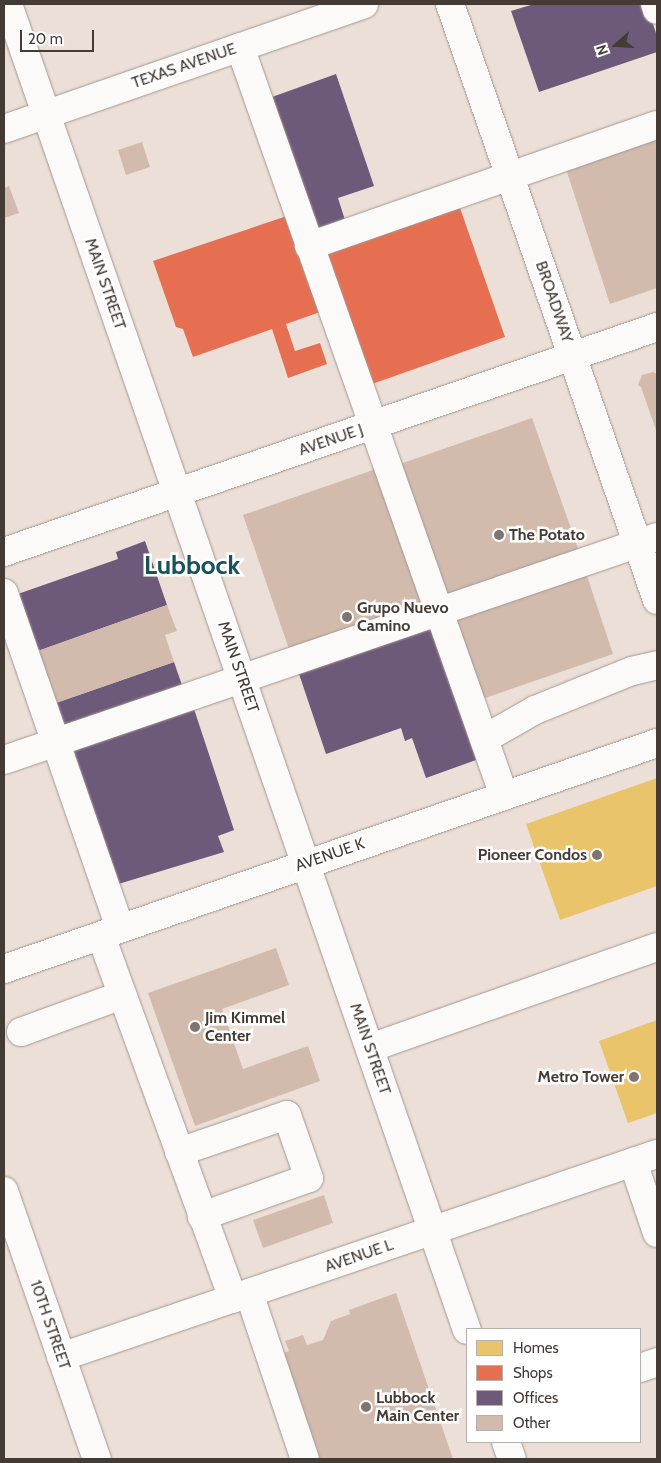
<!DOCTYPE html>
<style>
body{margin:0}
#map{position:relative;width:661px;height:1463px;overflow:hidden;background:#ecdfd7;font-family:Cabin,sans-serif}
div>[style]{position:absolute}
.homes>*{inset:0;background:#e9c46a}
.shops>*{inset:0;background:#e76f51}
.offices>*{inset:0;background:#6d597a}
.building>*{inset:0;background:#d2bbac}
.roads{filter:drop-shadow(0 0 1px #a29892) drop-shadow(0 0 1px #a29892)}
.minor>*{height:28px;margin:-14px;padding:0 14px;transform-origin:14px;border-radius:14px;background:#fcfaf9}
.major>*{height:28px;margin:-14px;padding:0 14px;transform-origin:14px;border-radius:14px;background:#fcfaf9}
.dots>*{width:14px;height:14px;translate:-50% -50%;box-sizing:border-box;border:2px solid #fff;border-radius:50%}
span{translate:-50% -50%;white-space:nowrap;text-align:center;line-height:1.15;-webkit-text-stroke:5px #fff;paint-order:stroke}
.street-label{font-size:16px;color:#443b35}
.poi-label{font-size:16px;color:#443b35;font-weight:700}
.left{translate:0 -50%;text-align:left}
.right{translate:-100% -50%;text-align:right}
.town-label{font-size:26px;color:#18535a;font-weight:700}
.frame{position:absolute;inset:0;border:5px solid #443b35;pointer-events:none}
.legend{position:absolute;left:466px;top:1328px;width:175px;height:115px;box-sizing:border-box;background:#fff;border:1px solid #b4b1ae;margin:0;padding:6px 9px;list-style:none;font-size:15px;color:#443b35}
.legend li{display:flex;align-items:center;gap:10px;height:25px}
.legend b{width:25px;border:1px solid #b4b1ae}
.north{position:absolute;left:591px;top:20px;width:50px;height:50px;-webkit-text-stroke:4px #fff;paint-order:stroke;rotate:251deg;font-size:14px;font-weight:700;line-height:20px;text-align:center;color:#443b35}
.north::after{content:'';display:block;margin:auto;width:18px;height:22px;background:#443b35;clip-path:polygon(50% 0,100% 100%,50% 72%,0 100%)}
.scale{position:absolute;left:20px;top:30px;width:74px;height:22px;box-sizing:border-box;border:2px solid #443b35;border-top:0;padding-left:6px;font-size:15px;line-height:18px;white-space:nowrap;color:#443b35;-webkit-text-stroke:4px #fff;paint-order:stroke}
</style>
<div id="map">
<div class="homes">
<div style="clip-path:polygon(657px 778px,657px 886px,560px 920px,526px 824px)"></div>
<div style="clip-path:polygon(657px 1020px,657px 1113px,628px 1123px,599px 1041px)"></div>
</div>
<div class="shops">
<div style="clip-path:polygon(459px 205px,505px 337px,372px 384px,326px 251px)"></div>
<div style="clip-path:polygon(290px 215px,323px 311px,286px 324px,295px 351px,320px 343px,327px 364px,288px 378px,272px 329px,193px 357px,183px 329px,176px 327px,153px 261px)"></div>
</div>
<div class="offices">
<div style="clip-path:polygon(534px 4px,646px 4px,657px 36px,657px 52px,539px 92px,511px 11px)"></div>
<div style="clip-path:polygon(336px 74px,374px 186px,338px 198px,345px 220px,318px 230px,272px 97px)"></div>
<div style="clip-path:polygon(145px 541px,167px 605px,35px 652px,15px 595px,118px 559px,116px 552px)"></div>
<div style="clip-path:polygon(429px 622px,476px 760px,426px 778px,412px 738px,405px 741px,401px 728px,326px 754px,297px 668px)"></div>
<div style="clip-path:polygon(174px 662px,183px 688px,62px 730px,53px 704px)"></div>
<div style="clip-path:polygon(193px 706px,234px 830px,218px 836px,224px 852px,115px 885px,68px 750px)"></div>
</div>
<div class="building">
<div style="clip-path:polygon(657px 134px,657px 288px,610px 304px,565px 166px)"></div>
<div style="clip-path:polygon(142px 142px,150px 167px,126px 175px,118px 150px)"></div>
<div style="clip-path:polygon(9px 186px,19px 213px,4px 218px,4px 188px)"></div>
<div style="clip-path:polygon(653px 372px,657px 374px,657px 433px,641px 387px,638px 385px,642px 375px)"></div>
<div style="clip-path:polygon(532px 418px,579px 551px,446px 597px,400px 464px)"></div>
<div style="clip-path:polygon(376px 469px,424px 605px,290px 652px,243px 515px)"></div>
<div style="clip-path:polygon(586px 573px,613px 654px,482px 699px,454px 618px)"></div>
<div style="clip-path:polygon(167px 605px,177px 631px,165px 635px,174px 662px,53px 704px,35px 652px)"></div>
<div style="clip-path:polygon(276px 948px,289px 985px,222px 1009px,243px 1069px,308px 1046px,320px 1081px,195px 1126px,148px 993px)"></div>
<div style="clip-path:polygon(324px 1195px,333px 1223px,263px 1248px,253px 1220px)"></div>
<div style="clip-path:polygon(396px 1293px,453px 1459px,314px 1459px,278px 1355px,289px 1351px,285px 1341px,303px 1335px,307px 1345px,323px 1340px,331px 1321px,350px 1314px,349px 1310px)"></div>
</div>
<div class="roads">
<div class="minor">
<div style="left:8px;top:4px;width:1403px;rotate:70.91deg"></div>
<div style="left:655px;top:4px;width:6px;rotate:72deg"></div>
<div style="left:240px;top:47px;width:794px;rotate:70.58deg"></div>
<div style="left:309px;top:246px;width:368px;rotate:-19.2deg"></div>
<div style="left:4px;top:552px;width:691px;rotate:-19.01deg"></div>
<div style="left:4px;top:593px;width:355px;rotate:70.9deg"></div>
<div style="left:484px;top:739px;width:59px;rotate:-29.6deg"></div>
<div style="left:535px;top:710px;width:105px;rotate:-21.9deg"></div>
<div style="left:632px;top:671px;width:26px;rotate:-13deg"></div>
<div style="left:4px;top:760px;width:690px;rotate:-18.86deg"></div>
<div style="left:101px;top:936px;width:386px;rotate:70deg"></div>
<div style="left:21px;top:1032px;width:108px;rotate:-20.1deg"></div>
<div style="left:370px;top:1048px;width:304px;rotate:-19.4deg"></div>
<div style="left:179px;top:1152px;width:114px;rotate:-18.9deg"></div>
<div style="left:287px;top:1115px;width:67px;rotate:70.8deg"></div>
<div style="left:309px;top:1178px;width:114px;rotate:160.4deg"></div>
<div style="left:633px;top:1162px;width:75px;rotate:71.3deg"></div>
<div style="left:4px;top:1191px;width:284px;rotate:70.9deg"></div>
<div style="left:249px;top:1293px;width:175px;rotate:71.4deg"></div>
<div style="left:61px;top:1357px;width:630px;rotate:-18.81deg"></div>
<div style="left:640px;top:1368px;width:18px;rotate:-19deg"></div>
<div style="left:506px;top:1442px;width:18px;rotate:71deg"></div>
</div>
<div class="major">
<div style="left:450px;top:4px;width:631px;rotate:70.85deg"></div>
<div style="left:4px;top:129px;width:381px;rotate:-19.1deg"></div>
<div style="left:4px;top:969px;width:691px;rotate:-19.09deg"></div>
</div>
</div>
<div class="dots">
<div style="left:499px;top:535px;background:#7f746e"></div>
<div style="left:347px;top:617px;background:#7f746e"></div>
<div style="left:597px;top:855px;background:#7f746e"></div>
<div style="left:195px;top:1027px;background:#7f746e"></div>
<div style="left:634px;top:1077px;background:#7f746e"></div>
<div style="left:366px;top:1407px;background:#7f746e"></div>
</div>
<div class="street-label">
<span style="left:184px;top:66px;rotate:-19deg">TEXAS AVENUE</span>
<span style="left:105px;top:284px;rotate:71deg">MAIN STREET</span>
<span style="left:554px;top:302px;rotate:71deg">BROADWAY</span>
<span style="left:331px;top:440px;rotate:-19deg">AVENUE J</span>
<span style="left:238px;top:667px;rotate:71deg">MAIN STREET</span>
<span style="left:330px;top:855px;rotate:-19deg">AVENUE K</span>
<span style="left:370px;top:1049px;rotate:71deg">MAIN STREET</span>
<span style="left:359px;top:1256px;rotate:-19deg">AVENUE L</span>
<span style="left:50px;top:1325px;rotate:71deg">10TH STREET</span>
</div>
<div class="poi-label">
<span class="left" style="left:509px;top:535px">The Potato</span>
<span class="left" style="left:357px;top:617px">Grupo Nuevo<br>Camino</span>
<span class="right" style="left:587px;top:855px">Pioneer Condos</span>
<span class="left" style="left:205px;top:1027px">Jim Kimmel<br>Center</span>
<span class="right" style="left:624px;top:1077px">Metro Tower</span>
<span class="left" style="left:376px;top:1407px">Lubbock<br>Main Center</span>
</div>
<div class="town-label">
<span style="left:192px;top:566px">Lubbock</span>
</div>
<div class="frame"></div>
<ul class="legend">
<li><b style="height:14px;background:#e9c46a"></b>Homes</li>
<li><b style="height:14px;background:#e76f51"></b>Shops</li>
<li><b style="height:14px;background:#6d597a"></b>Offices</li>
<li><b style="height:14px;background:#d2bbac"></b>Other</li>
</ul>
<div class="north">N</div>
<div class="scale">20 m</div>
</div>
